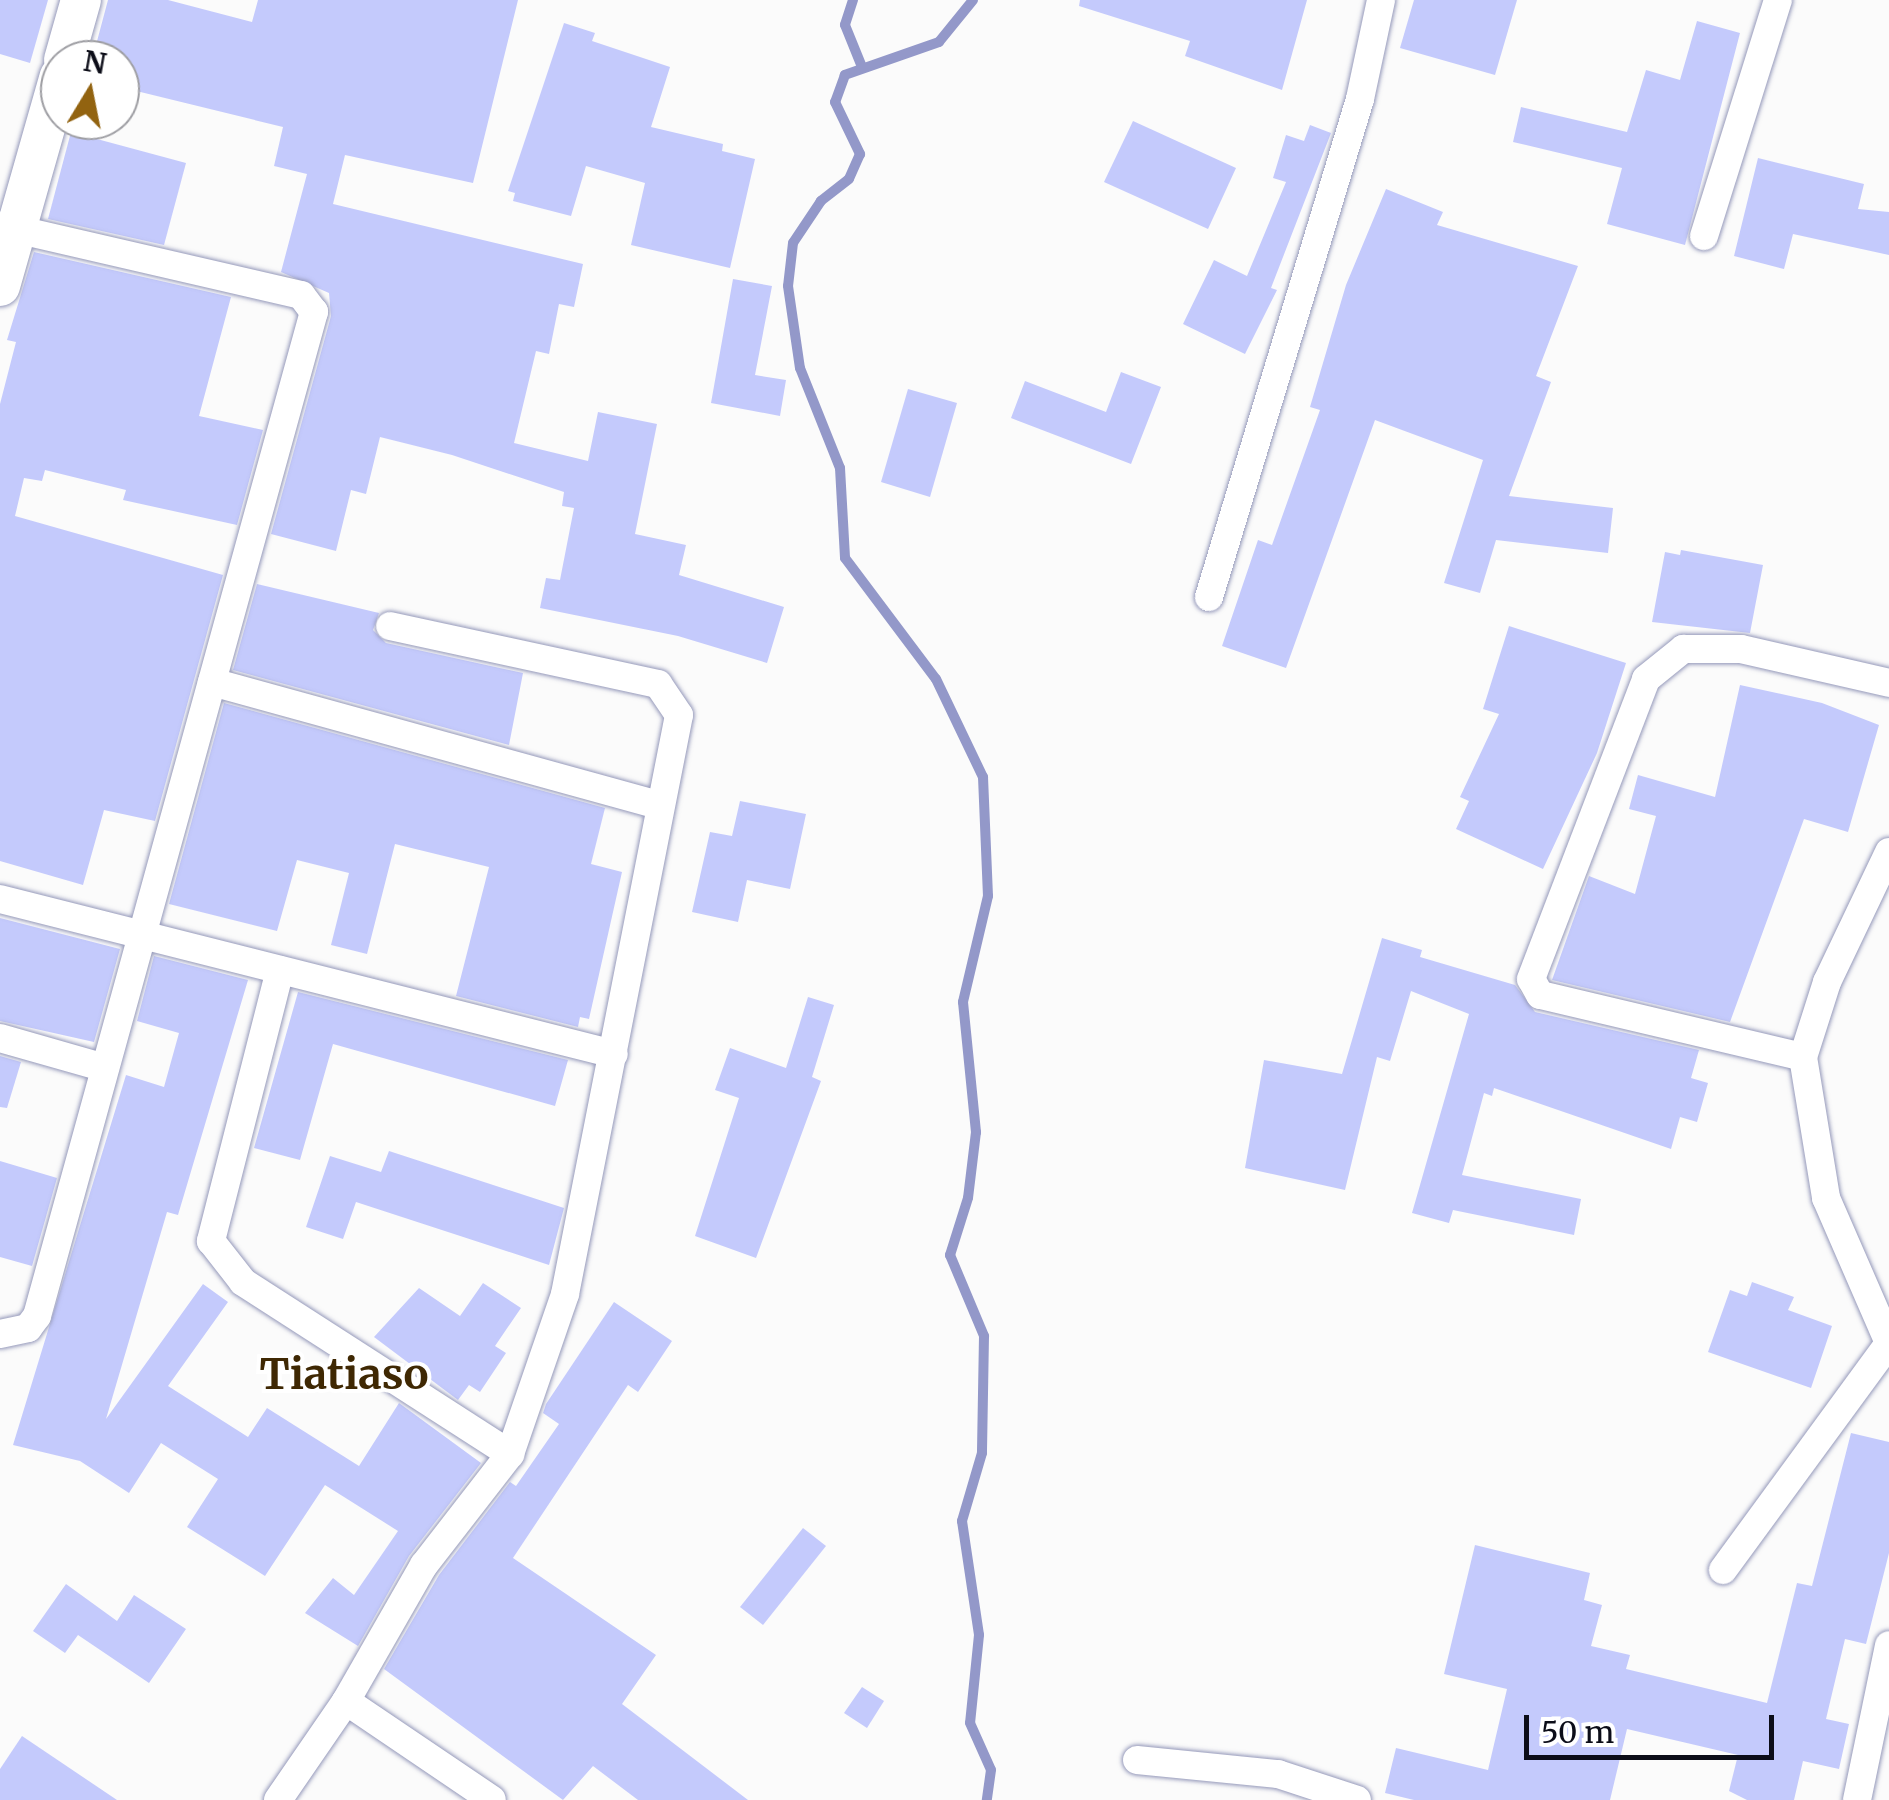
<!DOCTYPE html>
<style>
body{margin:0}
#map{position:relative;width:1889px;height:1800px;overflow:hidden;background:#fbfbfb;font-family:Merriweather,serif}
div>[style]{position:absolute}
.stream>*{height:10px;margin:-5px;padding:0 5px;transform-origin:5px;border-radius:5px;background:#9398c9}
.building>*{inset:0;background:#c4cafc}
.roads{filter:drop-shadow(0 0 2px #9599ba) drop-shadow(0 0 2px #9599ba)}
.street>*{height:28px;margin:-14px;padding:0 14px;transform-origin:14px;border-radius:14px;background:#fff}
.secondary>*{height:40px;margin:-20px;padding:0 20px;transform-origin:20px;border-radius:20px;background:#fff}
span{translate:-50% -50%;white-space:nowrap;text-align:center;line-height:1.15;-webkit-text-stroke:8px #fff;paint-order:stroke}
.district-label{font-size:42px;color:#3f2803;font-weight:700}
.north{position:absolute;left:40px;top:40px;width:100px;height:100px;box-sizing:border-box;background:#fff;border:2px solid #9e9ea3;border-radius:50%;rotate:10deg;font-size:28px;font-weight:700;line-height:40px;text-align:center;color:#0c0d18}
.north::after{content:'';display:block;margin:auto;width:35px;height:45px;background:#926310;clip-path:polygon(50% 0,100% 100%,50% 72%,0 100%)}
.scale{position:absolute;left:1524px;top:1715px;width:250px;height:45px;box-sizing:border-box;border:5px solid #0c0d18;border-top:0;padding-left:12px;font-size:30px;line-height:35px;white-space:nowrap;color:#0c0d18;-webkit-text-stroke:8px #fff;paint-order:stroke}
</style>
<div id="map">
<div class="stream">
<div style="left:853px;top:0;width:26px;rotate:108deg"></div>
<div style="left:845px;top:25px;width:45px;rotate:68deg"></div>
<div style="left:973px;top:0;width:54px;rotate:129deg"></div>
<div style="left:939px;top:42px;width:100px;rotate:160.7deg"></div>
<div style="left:845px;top:75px;width:29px;rotate:110deg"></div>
<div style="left:835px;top:102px;width:58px;rotate:64.3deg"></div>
<div style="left:860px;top:154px;width:27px;rotate:114deg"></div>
<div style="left:849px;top:179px;width:36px;rotate:142deg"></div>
<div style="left:821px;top:201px;width:50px;rotate:123.7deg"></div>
<div style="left:793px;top:243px;width:43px;rotate:96.6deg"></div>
<div style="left:788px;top:286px;width:83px;rotate:81.7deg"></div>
<div style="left:800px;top:368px;width:108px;rotate:68.2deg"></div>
<div style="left:840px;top:468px;width:90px;rotate:86.8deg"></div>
<div style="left:845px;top:558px;width:151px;rotate:53.1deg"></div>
<div style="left:936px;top:679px;width:109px;rotate:64.4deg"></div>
<div style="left:983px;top:777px;width:119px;rotate:87.6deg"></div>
<div style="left:988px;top:896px;width:109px;rotate:103.3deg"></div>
<div style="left:963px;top:1002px;width:131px;rotate:84.3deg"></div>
<div style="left:976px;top:1132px;width:66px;rotate:96.9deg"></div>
<div style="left:968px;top:1198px;width:60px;rotate:107.5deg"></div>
<div style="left:950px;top:1255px;width:88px;rotate:67.2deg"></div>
<div style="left:984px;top:1336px;width:117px;rotate:91deg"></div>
<div style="left:982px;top:1453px;width:71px;rotate:106.4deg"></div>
<div style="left:962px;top:1521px;width:115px;rotate:81.5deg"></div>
<div style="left:979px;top:1635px;width:88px;rotate:95.8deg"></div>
<div style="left:970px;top:1723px;width:51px;rotate:65.9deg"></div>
<div style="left:991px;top:1770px;width:30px;rotate:98deg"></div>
</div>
<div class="building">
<div style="clip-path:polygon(0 0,48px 0,30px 63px,0 54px)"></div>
<div style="clip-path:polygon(108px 0,168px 0,252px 22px,258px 0,518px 0,473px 183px,345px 155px,333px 204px,583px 264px,574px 307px,559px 304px,549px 354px,536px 351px,514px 443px,588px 461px,598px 412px,657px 424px,635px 534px,686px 545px,679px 575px,784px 607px,767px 663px,678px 636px,540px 608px,546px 578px,560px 580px,574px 508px,562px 506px,564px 492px,452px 455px,380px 437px,366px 494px,351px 490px,336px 551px,271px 534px,331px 316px,329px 293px,281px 272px,307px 174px,274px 166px,283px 127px,120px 87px,120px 60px,92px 60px)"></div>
<div style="clip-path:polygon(1080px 0,1307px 0,1282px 90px,1185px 56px,1190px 41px,1079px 6px)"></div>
<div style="clip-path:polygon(1414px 0,1517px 0,1495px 75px,1400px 48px)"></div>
<div style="clip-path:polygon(1697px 21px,1740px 33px,1685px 245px,1607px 224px,1622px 168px,1513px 142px,1521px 107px,1627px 132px,1646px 70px,1680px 80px)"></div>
<div style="clip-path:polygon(564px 23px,595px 33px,592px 41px,670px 67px,651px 127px,723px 144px,722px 151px,755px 159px,730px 268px,631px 245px,645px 183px,586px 166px,571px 216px,513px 201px,515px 193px,508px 191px)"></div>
<div style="clip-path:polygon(1133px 121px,1236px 168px,1208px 229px,1104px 182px)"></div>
<div style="clip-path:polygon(1310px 125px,1331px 133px,1271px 288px,1277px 290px,1245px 354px,1183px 324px,1214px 260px,1247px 276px,1286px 182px,1273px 178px,1286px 135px,1304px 141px)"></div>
<div style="clip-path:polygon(71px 132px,186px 163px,164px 245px,48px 219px)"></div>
<div style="clip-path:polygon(1758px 158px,1864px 184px,1858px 209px,1889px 212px,1889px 255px,1793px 234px,1784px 269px,1734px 256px)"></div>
<div style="clip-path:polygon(1386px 189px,1443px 212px,1437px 225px,1578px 266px,1536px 376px,1551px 382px,1509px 496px,1613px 508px,1608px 553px,1496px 540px,1480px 593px,1444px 583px,1483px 460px,1375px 420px,1286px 668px,1222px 646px,1258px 540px,1272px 545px,1320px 410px,1310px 407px,1346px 285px)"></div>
<div style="clip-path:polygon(34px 252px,231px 297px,199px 416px,263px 430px,237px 525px,123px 500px,126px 490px,45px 470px,42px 481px,24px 478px,15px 516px,223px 575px,155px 821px,104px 810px,83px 885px,0 861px,0 404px,16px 342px,7px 340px)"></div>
<div style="clip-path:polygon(733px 279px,772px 286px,755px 375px,786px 380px,780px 416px,711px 403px)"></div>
<div style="clip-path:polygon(1121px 372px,1161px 387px,1131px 464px,1011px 418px,1025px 381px,1106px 412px)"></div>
<div style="clip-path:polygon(908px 389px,957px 403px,930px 497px,881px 482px)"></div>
<div style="clip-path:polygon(1681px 550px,1763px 565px,1750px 633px,1652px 622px,1665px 552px,1680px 555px)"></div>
<div style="clip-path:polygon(257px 584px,379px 613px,373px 630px,386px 643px,523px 673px,509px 745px,233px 670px)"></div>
<div style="clip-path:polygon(1509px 626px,1626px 663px,1597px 753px,1543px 869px,1456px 829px,1469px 801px,1460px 797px,1499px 714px,1483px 709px)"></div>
<div style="clip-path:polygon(1740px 685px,1822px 703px,1879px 725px,1848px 832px,1804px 819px,1730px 1022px,1552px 980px,1589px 876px,1635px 894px,1656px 816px,1629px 809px,1638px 775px,1715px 797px)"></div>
<div style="clip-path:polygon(224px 703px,605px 808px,591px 864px,622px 872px,589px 1019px,580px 1017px,578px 1027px,456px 996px,489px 867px,395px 844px,367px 954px,331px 945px,349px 873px,297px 860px,277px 931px,169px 904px)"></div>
<div style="clip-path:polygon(740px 801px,806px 814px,790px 889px,747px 880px,738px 922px,692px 912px,710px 832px,732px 836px)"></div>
<div style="clip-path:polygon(0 918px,120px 949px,94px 1042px,0 1021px)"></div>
<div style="clip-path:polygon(1382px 938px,1422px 950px,1420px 957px,1515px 985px,1535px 1012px,1699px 1050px,1691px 1078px,1708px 1083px,1697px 1122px,1680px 1117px,1671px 1149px,1494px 1088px,1492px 1096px,1484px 1093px,1462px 1175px,1581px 1199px,1574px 1235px,1453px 1210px,1449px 1223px,1412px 1213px,1469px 1014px,1411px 991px,1390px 1061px,1377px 1057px,1345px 1190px,1245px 1168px,1264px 1060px,1342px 1074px)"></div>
<div style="clip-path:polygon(154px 956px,248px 980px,178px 1215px,167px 1212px,106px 1419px,203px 1284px,228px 1302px,168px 1386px,248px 1437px,267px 1408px,359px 1466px,399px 1403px,481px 1463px,409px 1556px,358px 1646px,305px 1613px,333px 1578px,354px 1595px,398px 1531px,325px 1485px,265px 1576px,187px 1527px,218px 1479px,161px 1443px,129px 1493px,80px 1461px,13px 1445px,126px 1075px,164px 1087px,179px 1033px,137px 1021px)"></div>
<div style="clip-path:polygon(298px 992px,568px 1060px,555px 1106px,333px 1044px,300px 1160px,254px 1148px)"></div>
<div style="clip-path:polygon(808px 997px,834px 1005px,812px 1077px,821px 1081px,756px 1258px,695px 1236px,739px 1098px,715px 1090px,730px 1048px,786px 1068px)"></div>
<div style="clip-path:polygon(0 1056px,21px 1062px,7px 1108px,0 1107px)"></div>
<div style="clip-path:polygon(389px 1151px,564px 1208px,549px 1265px,356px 1202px,343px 1239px,306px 1227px,330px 1156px,381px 1172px)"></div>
<div style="clip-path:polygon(0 1161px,57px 1178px,32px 1266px,0 1257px)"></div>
<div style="clip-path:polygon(1752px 1282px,1794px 1297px,1788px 1310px,1832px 1326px,1811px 1388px,1708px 1352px,1730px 1290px,1747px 1296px)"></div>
<div style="clip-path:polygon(483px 1283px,521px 1308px,495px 1346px,506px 1353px,480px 1392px,469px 1385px,458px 1400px,374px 1337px,419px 1288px,460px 1316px)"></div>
<div style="clip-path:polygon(614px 1302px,672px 1341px,638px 1392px,628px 1385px,513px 1558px,656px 1655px,622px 1704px,748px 1800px,638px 1800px,593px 1766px,563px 1800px,384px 1669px,439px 1575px,510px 1482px,516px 1486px,559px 1424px,543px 1413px,546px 1404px)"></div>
<div style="clip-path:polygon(1851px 1433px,1889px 1442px,1889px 1553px,1866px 1644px,1845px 1639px,1826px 1719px,1849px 1724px,1839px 1769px,1803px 1761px,1794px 1800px,1747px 1800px,1729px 1791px,1738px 1755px,1627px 1729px,1610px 1800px,1414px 1800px,1385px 1793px,1396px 1748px,1488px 1770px,1507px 1689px,1444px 1674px,1475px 1545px,1590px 1573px,1584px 1600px,1602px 1605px,1591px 1646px,1630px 1655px,1626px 1669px,1767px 1703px,1797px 1583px,1812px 1586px)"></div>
<div style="clip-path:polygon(803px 1528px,826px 1546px,763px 1625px,740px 1607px)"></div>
<div style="clip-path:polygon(66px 1584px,117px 1621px,134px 1595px,186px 1629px,149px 1683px,78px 1635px,65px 1653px,33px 1631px)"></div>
<div style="clip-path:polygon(862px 1687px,884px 1701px,867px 1728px,844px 1713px)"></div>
<div style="clip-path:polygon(22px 1736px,117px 1800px,0 1800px,0 1769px)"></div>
</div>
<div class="roads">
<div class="street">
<div style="left:1704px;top:236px;width:247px;rotate:-72.6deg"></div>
<div style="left:1209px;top:597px;width:520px;rotate:-73.13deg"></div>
<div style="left:1360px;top:99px;width:101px;rotate:-78deg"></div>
<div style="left:212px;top:682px;width:465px;rotate:15.4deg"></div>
<div style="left:1889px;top:852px;width:144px;rotate:115.5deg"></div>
<div style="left:1827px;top:982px;width:79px;rotate:107.7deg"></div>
<div style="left:1803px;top:1057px;width:143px;rotate:80.7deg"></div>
<div style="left:1826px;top:1198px;width:158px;rotate:66.5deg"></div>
<div style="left:0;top:899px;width:633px;rotate:14.17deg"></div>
<div style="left:280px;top:970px;width:280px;rotate:104.3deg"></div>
<div style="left:211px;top:1241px;width:52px;rotate:52deg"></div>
<div style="left:243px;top:1282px;width:318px;rotate:32.8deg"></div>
<div style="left:0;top:1038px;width:109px;rotate:15.9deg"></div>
<div style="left:1803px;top:1057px;width:270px;rotate:-166.7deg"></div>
<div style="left:1540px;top:995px;width:18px;rotate:-119deg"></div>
<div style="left:1531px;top:979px;width:321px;rotate:-69deg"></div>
<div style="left:1646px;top:679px;width:48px;rotate:-39deg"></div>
<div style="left:1683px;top:649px;width:58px"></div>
<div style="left:1741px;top:649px;width:152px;rotate:12.9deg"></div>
<div style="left:0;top:1334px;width:29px;rotate:-12deg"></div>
<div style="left:28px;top:1328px;width:15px;rotate:-53deg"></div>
<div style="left:37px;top:1316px;width:1042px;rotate:-74.58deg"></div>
<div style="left:314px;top:312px;width:21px;rotate:-127deg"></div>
<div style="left:301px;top:295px;width:308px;rotate:-167deg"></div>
<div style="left:1723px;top:1570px;width:281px;rotate:-53.8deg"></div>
<div style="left:346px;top:1701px;width:176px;rotate:34.1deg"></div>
<div style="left:1137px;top:1760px;width:142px;rotate:5.7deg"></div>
<div style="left:1278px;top:1774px;width:83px;rotate:18.2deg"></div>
<div style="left:278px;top:1800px;width:120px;rotate:-55.5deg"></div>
<div style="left:346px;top:1701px;width:157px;rotate:-60.2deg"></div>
<div style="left:424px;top:1565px;width:140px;rotate:-52.2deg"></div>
<div style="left:510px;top:1454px;width:169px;rotate:-71deg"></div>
<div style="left:565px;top:1294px;width:590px;rotate:-78.86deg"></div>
<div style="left:679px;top:715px;width:37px;rotate:-124deg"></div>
<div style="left:658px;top:684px;width:274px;rotate:-167.8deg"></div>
<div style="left:1857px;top:1800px;width:158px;rotate:-78.3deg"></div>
</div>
<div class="secondary">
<div style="left:64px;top:60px;width:62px;rotate:-74.2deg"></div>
<div style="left:0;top:286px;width:218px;rotate:-74.1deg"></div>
</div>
</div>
<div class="district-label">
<span style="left:344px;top:1374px">Tiatiaso</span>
</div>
<div class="north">N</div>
<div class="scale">50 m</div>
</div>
